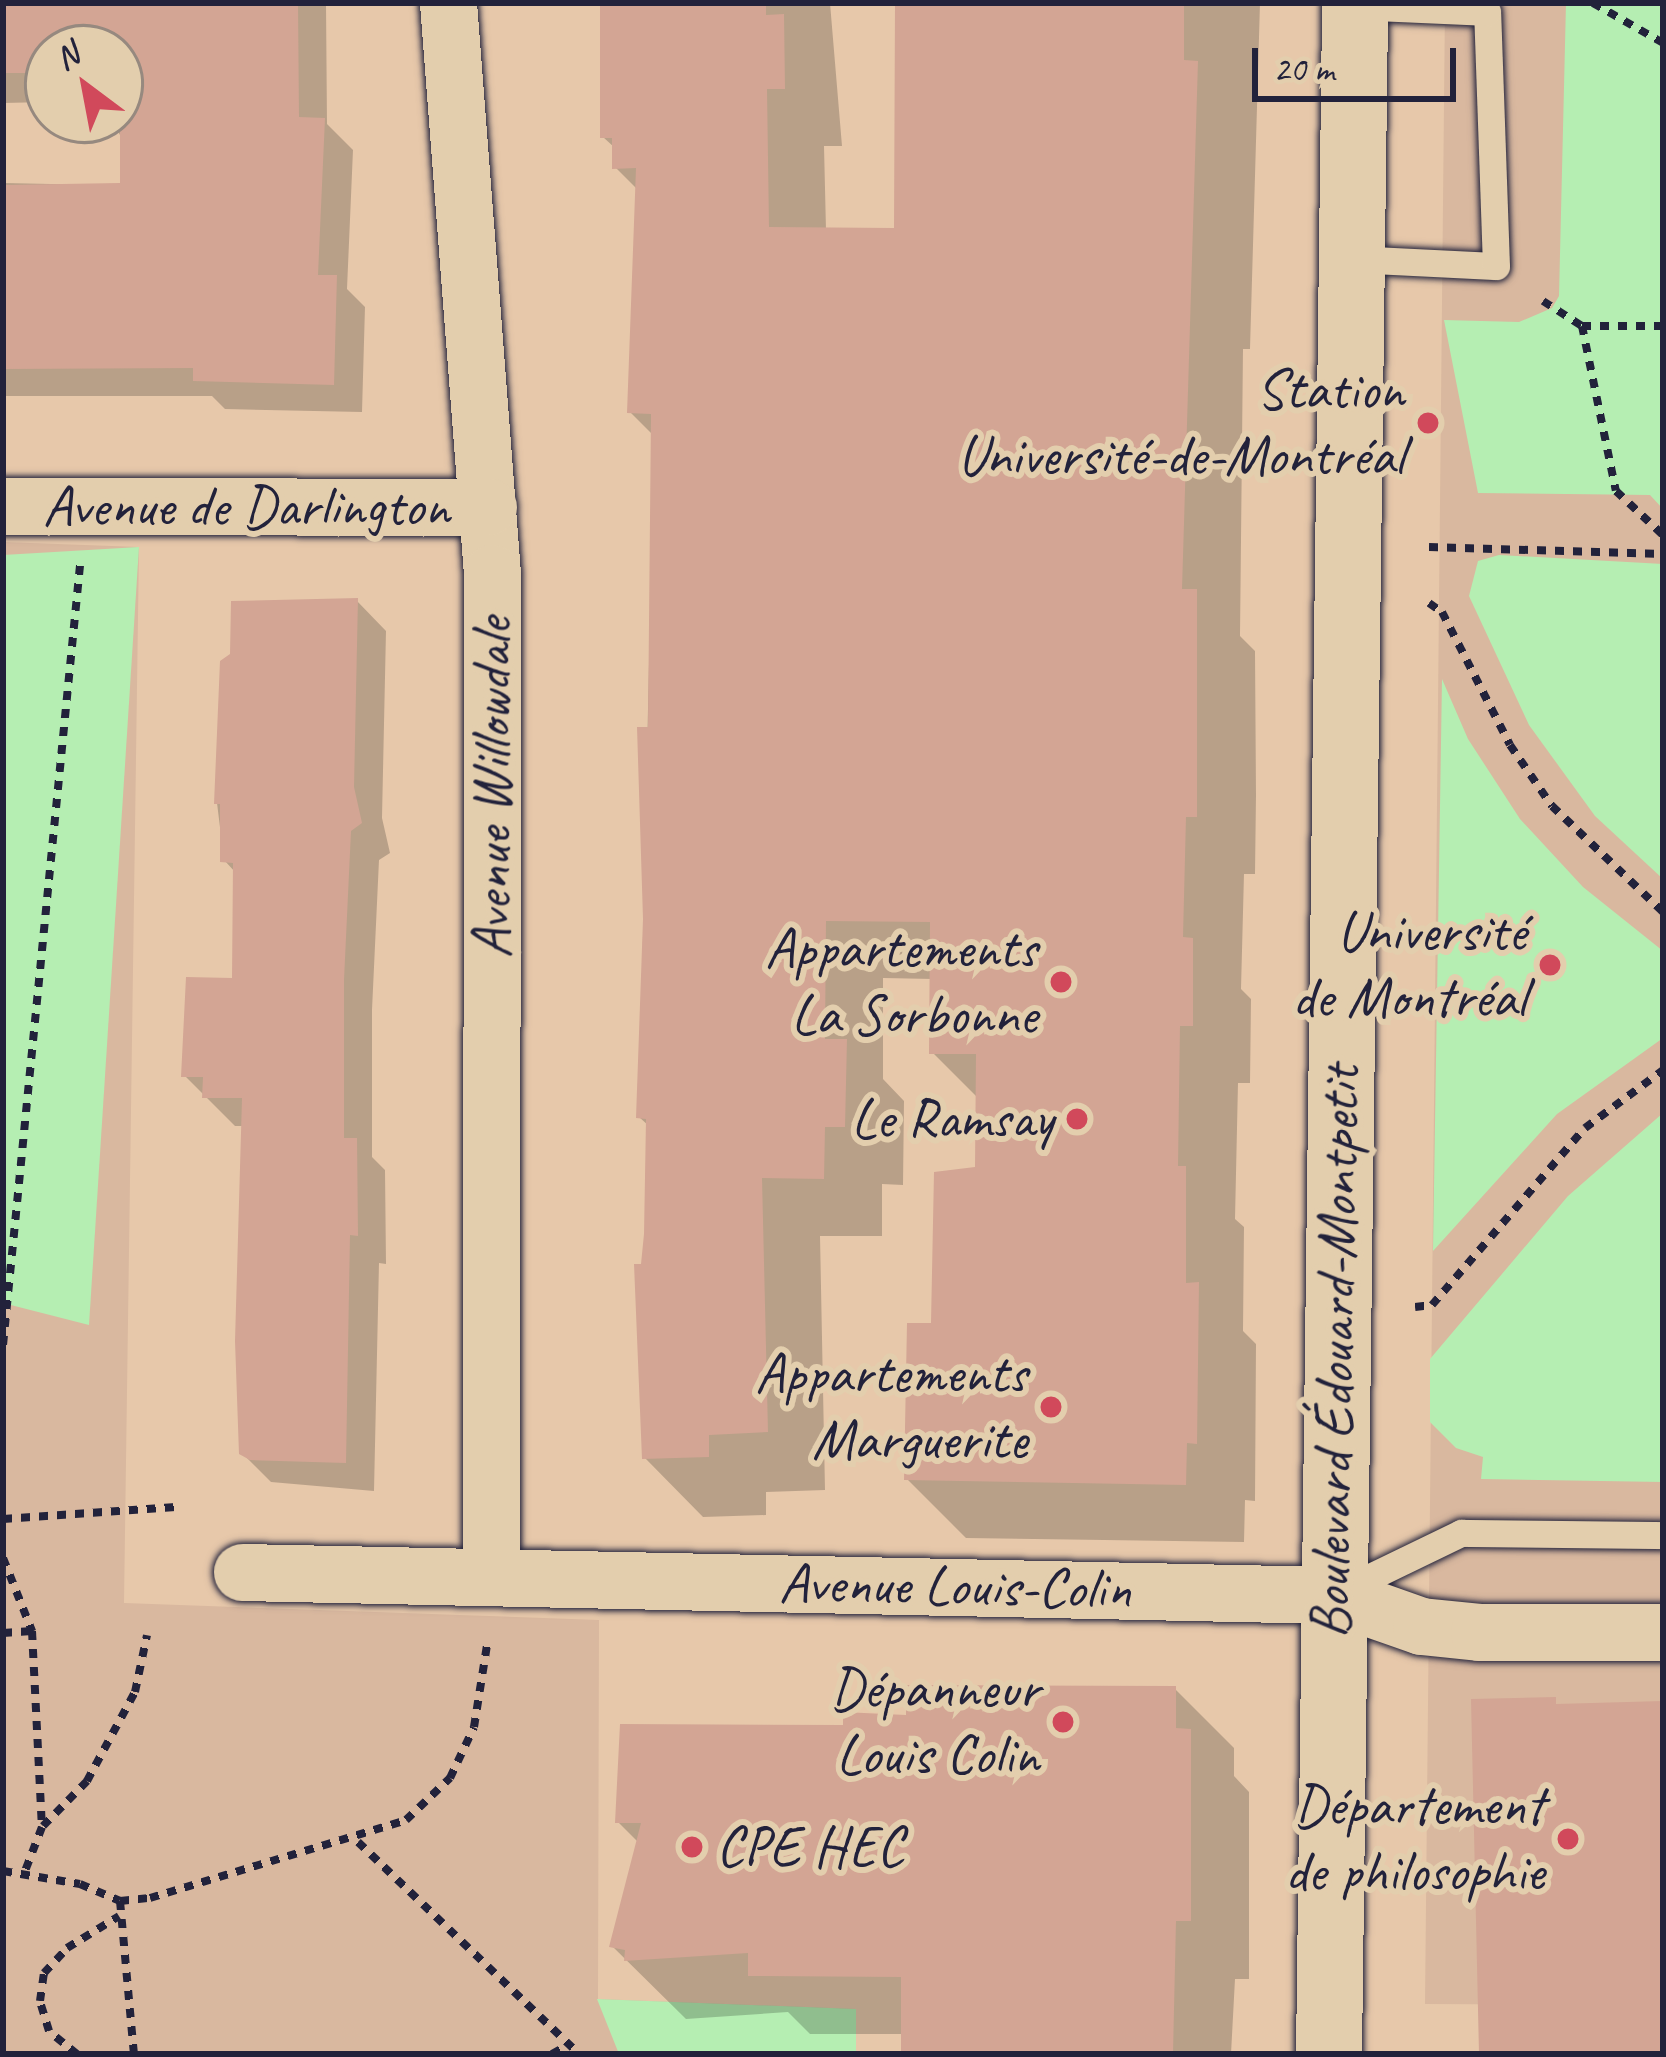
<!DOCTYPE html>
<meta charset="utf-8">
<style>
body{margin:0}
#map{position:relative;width:1666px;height:2057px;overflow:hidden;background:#e7c8aa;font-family:Caveat,sans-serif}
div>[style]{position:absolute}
.built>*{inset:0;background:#d9b89f}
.green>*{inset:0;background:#b5eeb2}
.shadow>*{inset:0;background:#0003}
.building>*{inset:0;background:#d3a594}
.path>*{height:8px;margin-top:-4px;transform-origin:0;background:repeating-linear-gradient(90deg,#22223b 0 9px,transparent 0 18px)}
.roads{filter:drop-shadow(0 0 3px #22223b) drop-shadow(0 0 3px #22223b)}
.service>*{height:27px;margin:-13.5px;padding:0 13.5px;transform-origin:13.5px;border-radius:13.5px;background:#e3cead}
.minor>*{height:57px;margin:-28.5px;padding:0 28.5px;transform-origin:28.5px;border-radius:28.5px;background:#e3cead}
.tertiary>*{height:66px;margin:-33px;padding:0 33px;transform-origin:33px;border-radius:33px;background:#e3cead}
.dots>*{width:33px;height:33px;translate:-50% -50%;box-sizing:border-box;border:6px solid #e3cead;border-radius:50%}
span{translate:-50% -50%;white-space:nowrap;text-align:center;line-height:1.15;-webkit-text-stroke:12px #e3cead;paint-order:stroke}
.poi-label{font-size:57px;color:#22223b}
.right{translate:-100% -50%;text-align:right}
.left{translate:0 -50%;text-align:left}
.street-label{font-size:57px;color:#22223b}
.frame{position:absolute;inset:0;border:6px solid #22223b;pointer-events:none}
.north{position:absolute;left:24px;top:24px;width:120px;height:120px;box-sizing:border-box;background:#e3cead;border:3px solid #96897f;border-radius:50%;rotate:328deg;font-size:33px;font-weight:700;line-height:48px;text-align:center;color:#22223b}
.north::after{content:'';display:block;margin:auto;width:42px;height:54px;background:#d1495b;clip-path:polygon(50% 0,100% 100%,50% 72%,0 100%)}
.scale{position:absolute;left:1252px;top:48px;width:204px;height:54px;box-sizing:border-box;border:6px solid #22223b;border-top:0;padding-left:15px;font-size:36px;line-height:42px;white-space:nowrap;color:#22223b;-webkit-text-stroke:9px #e3cead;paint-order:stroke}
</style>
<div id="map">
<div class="built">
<div style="clip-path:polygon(1445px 3px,1663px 3px,1663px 2005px,1425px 2004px)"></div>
<div style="clip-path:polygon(3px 542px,139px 547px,124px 1603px,599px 1620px,598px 1999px,856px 2009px,856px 2054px,3px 2054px)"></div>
</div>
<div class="green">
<div style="clip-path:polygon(1566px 3px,1663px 3px,1663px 509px,1650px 495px,1478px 493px,1444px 320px,1519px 322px,1552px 308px,1559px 296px)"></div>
<div style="clip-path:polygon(139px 547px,89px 1325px,3px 1303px,3px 555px)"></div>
<div style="clip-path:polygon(1499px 555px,1663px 564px,1663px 879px,1595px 816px,1529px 725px,1469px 596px,1478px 561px)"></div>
<div style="clip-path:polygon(1442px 679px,1468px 739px,1520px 819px,1583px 887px,1663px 951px,1663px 1038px,1557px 1114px,1433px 1251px)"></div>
<div style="clip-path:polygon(1663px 1113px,1663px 1482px,1481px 1479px,1483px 1457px,1456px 1448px,1430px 1422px,1430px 1359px,1568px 1196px)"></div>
<div style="clip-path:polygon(597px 1999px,856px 2009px,856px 2054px,619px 2054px)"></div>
</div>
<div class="shadow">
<div style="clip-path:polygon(3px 3px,326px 3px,327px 124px,353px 150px,347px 289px,365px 307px,362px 412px,225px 409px,212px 396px,3px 396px,3px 183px,147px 186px,112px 120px,120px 120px,120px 48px,48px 48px,48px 102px,3px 103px)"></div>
<div style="clip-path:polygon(600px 3px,830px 3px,842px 146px,824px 146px,826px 230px,897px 231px,898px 3px,1260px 3px,1250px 349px,1243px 349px,1240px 636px,1255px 651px,1256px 795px,1255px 874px,1244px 874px,1241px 989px,1251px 999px,1250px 1083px,1238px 1083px,1235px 1219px,1244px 1227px,1243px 1331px,1256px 1344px,1255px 1501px,1245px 1500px,1244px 1542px,966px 1538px,907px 1479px,934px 1327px,978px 1170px,979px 1099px,932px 1052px,933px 979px,883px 978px,883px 1079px,904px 1101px,903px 1185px,882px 1184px,882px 1236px,820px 1236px,825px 1490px,766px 1492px,766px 1515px,703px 1517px,645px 1458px,649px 1126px,639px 1117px,654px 436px,630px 412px,638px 190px,615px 167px,615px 148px,603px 137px)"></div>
<div style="clip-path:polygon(357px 601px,386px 631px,382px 818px,390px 853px,379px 860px,372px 1010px,372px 1157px,385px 1170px,386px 1264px,379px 1263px,374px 1491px,271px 1482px,242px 1453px,245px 1126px,235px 1126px,184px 1075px,188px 980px,235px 981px,236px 873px,224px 860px,217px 803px)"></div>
<div style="clip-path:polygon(1175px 1689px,1234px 1748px,1234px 1776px,1249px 1792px,1249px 1979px,1235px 1979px,1231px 2054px,904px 2054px,904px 2034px,810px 2034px,788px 2012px,686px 2019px,612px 1946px,639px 1843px,618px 1822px,846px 1728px)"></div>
</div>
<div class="building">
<div style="clip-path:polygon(3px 3px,298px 3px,299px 117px,325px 118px,318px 275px,337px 275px,334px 385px,193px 381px,193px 368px,3px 369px,3px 185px,120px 183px,120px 48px,48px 48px,48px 73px,3px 73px)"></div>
<div style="clip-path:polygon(600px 3px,766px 3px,766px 15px,784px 14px,785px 89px,767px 89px,769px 227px,894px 228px,895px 3px,1184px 3px,1184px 60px,1198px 61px,1182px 589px,1197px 589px,1197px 817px,1186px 817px,1183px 937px,1193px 938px,1193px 1026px,1180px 1026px,1178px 1166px,1186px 1166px,1186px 1283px,1199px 1282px,1197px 1444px,1187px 1443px,1186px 1485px,904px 1480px,907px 1323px,931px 1323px,934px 1172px,975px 1167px,976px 1054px,929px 1054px,930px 922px,826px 921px,825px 1039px,847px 1039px,845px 1127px,825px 1127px,824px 1179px,762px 1178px,768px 1432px,709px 1435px,709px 1457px,642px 1459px,634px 1264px,641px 1264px,644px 1234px,646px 1119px,636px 1118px,643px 919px,637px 727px,648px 727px,651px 414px,627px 413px,636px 168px,612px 169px,612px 138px,600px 138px)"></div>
<div style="clip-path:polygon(358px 598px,354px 787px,362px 823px,351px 831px,344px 980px,344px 1138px,357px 1138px,358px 1236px,350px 1235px,346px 1463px,250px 1460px,239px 1454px,235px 1341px,242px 1098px,202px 1098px,203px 1077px,181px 1077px,186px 977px,232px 978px,233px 863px,220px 862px,220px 804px,214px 804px,220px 661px,230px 654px,231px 601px)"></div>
<div style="clip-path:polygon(906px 1685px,1176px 1686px,1176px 1728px,1191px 1729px,1191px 1921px,1176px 1921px,1173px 2054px,901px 2054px,901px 1977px,748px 1976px,748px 1953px,624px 1961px,625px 1950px,609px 1947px,641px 1823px,615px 1823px,620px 1724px,843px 1725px,843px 1712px,906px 1715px)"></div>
<div style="clip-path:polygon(1556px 1697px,1556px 1704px,1663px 1701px,1663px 2054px,1479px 2054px,1471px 1699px)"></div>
</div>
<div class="path">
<div style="left:1593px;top:3px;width:81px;rotate:29.7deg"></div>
<div style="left:1543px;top:301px;width:46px;rotate:32.7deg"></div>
<div style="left:1582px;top:326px;width:81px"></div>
<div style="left:1582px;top:326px;width:168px;rotate:78.4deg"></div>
<div style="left:1616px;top:491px;width:64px;rotate:43.1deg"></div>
<div style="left:1429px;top:547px;width:234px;rotate:1.7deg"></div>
<div style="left:1429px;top:603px;width:16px;rotate:35deg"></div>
<div style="left:1442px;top:612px;width:149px;rotate:62.9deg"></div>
<div style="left:1510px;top:745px;width:74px;rotate:55.5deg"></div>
<div style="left:1552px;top:806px;width:153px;rotate:43.7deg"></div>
<div style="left:1415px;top:1307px;width:17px;rotate:-7deg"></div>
<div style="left:1432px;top:1305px;width:234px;rotate:-49.2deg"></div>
<div style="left:1585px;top:1128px;width:97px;rotate:-36.6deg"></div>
<div style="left:3px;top:1345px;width:784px;rotate:-84.36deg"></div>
<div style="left:3px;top:1519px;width:173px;rotate:-4deg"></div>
<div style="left:3px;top:1558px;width:79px;rotate:68.3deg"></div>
<div style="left:32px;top:1631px;width:196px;rotate:87.1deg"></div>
<div style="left:42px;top:1827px;width:47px;rotate:111.1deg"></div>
<div style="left:3px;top:1633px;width:29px;rotate:-4deg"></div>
<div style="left:43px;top:1826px;width:63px;rotate:-45.6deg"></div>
<div style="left:87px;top:1781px;width:101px;rotate:-61.7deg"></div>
<div style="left:135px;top:1692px;width:58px;rotate:-78.1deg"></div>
<div style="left:358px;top:1842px;width:306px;rotate:43.8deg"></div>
<div style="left:3px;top:1871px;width:78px;rotate:9.6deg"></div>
<div style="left:80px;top:1884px;width:43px;rotate:23deg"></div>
<div style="left:120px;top:1901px;width:30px;rotate:-6deg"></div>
<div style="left:150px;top:1898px;width:268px;rotate:-16.9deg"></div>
<div style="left:406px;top:1820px;width:61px;rotate:-43.7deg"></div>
<div style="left:450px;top:1778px;width:56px;rotate:-64.8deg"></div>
<div style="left:474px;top:1727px;width:83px;rotate:-81deg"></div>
<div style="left:120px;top:1901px;width:154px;rotate:84.8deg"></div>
<div style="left:77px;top:2054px;width:36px;rotate:-141deg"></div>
<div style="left:49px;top:2031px;width:31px;rotate:-107deg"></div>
<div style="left:40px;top:2001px;width:28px;rotate:-82deg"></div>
<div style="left:44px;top:1973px;width:34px;rotate:-47deg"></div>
<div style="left:67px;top:1948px;width:61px;rotate:-31.6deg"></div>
<div style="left:552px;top:2054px;width:21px;rotate:-29deg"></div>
</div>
<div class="roads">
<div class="service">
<div style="left:1351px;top:259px;width:145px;rotate:2.8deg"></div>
<div style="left:1496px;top:266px;width:254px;rotate:-92deg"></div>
<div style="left:1487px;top:12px;width:132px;rotate:-177.4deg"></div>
<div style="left:1339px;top:1592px;width:136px;rotate:-25.8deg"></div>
<div style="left:1461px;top:1533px;width:202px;rotate:0.6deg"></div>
</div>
<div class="minor">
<div style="left:448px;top:3px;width:572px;rotate:85.59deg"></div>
<div style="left:492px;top:573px;width:1002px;rotate:90.06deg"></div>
<div style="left:3px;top:506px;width:485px;rotate:0.1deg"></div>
<div style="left:242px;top:1572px;width:1091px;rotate:1.21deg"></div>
<div style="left:1333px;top:1595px;width:93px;rotate:19.4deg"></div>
<div style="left:1421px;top:1626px;width:58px;rotate:5.9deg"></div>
<div style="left:1479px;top:1632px;width:184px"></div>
</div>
<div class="tertiary">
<div style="left:1329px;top:2054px;width:2051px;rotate:-89.27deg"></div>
</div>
</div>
<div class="dots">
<div style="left:1428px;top:423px;background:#d1495b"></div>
<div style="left:1550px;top:965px;background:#d1495b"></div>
<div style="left:1061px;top:982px;background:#d1495b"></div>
<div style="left:1077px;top:1119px;background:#d1495b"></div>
<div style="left:1051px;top:1407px;background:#d1495b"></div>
<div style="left:1063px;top:1722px;background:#d1495b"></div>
<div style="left:1568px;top:1839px;background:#d1495b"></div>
<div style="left:692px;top:1847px;background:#d1495b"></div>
</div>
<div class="poi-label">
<span class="right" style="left:1404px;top:423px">Station<br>Université-de-Montréal</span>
<span class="right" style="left:1526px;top:965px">Université<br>de Montréal</span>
<span class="right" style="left:1037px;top:982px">Appartements<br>La Sorbonne</span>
<span class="right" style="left:1053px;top:1119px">Le Ramsay</span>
<span class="right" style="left:1027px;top:1407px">Appartements<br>Marguerite</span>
<span class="right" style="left:1039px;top:1722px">Dépanneur<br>Louis Colin</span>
<span class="right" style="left:1544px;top:1839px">Département<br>de philosophie</span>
<span class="left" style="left:716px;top:1847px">CPE HEC</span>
</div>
<div class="street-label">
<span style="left:246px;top:507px">Avenue de Darlington</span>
<span style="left:492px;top:788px;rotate:-90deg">Avenue Willowdale</span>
<span style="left:1335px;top:1352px;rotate:-89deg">Boulevard Édouard-Montpetit</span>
<span style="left:955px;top:1586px;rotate:1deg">Avenue Louis-Colin</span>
</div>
<div class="frame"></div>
<div class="north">N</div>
<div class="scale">20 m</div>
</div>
